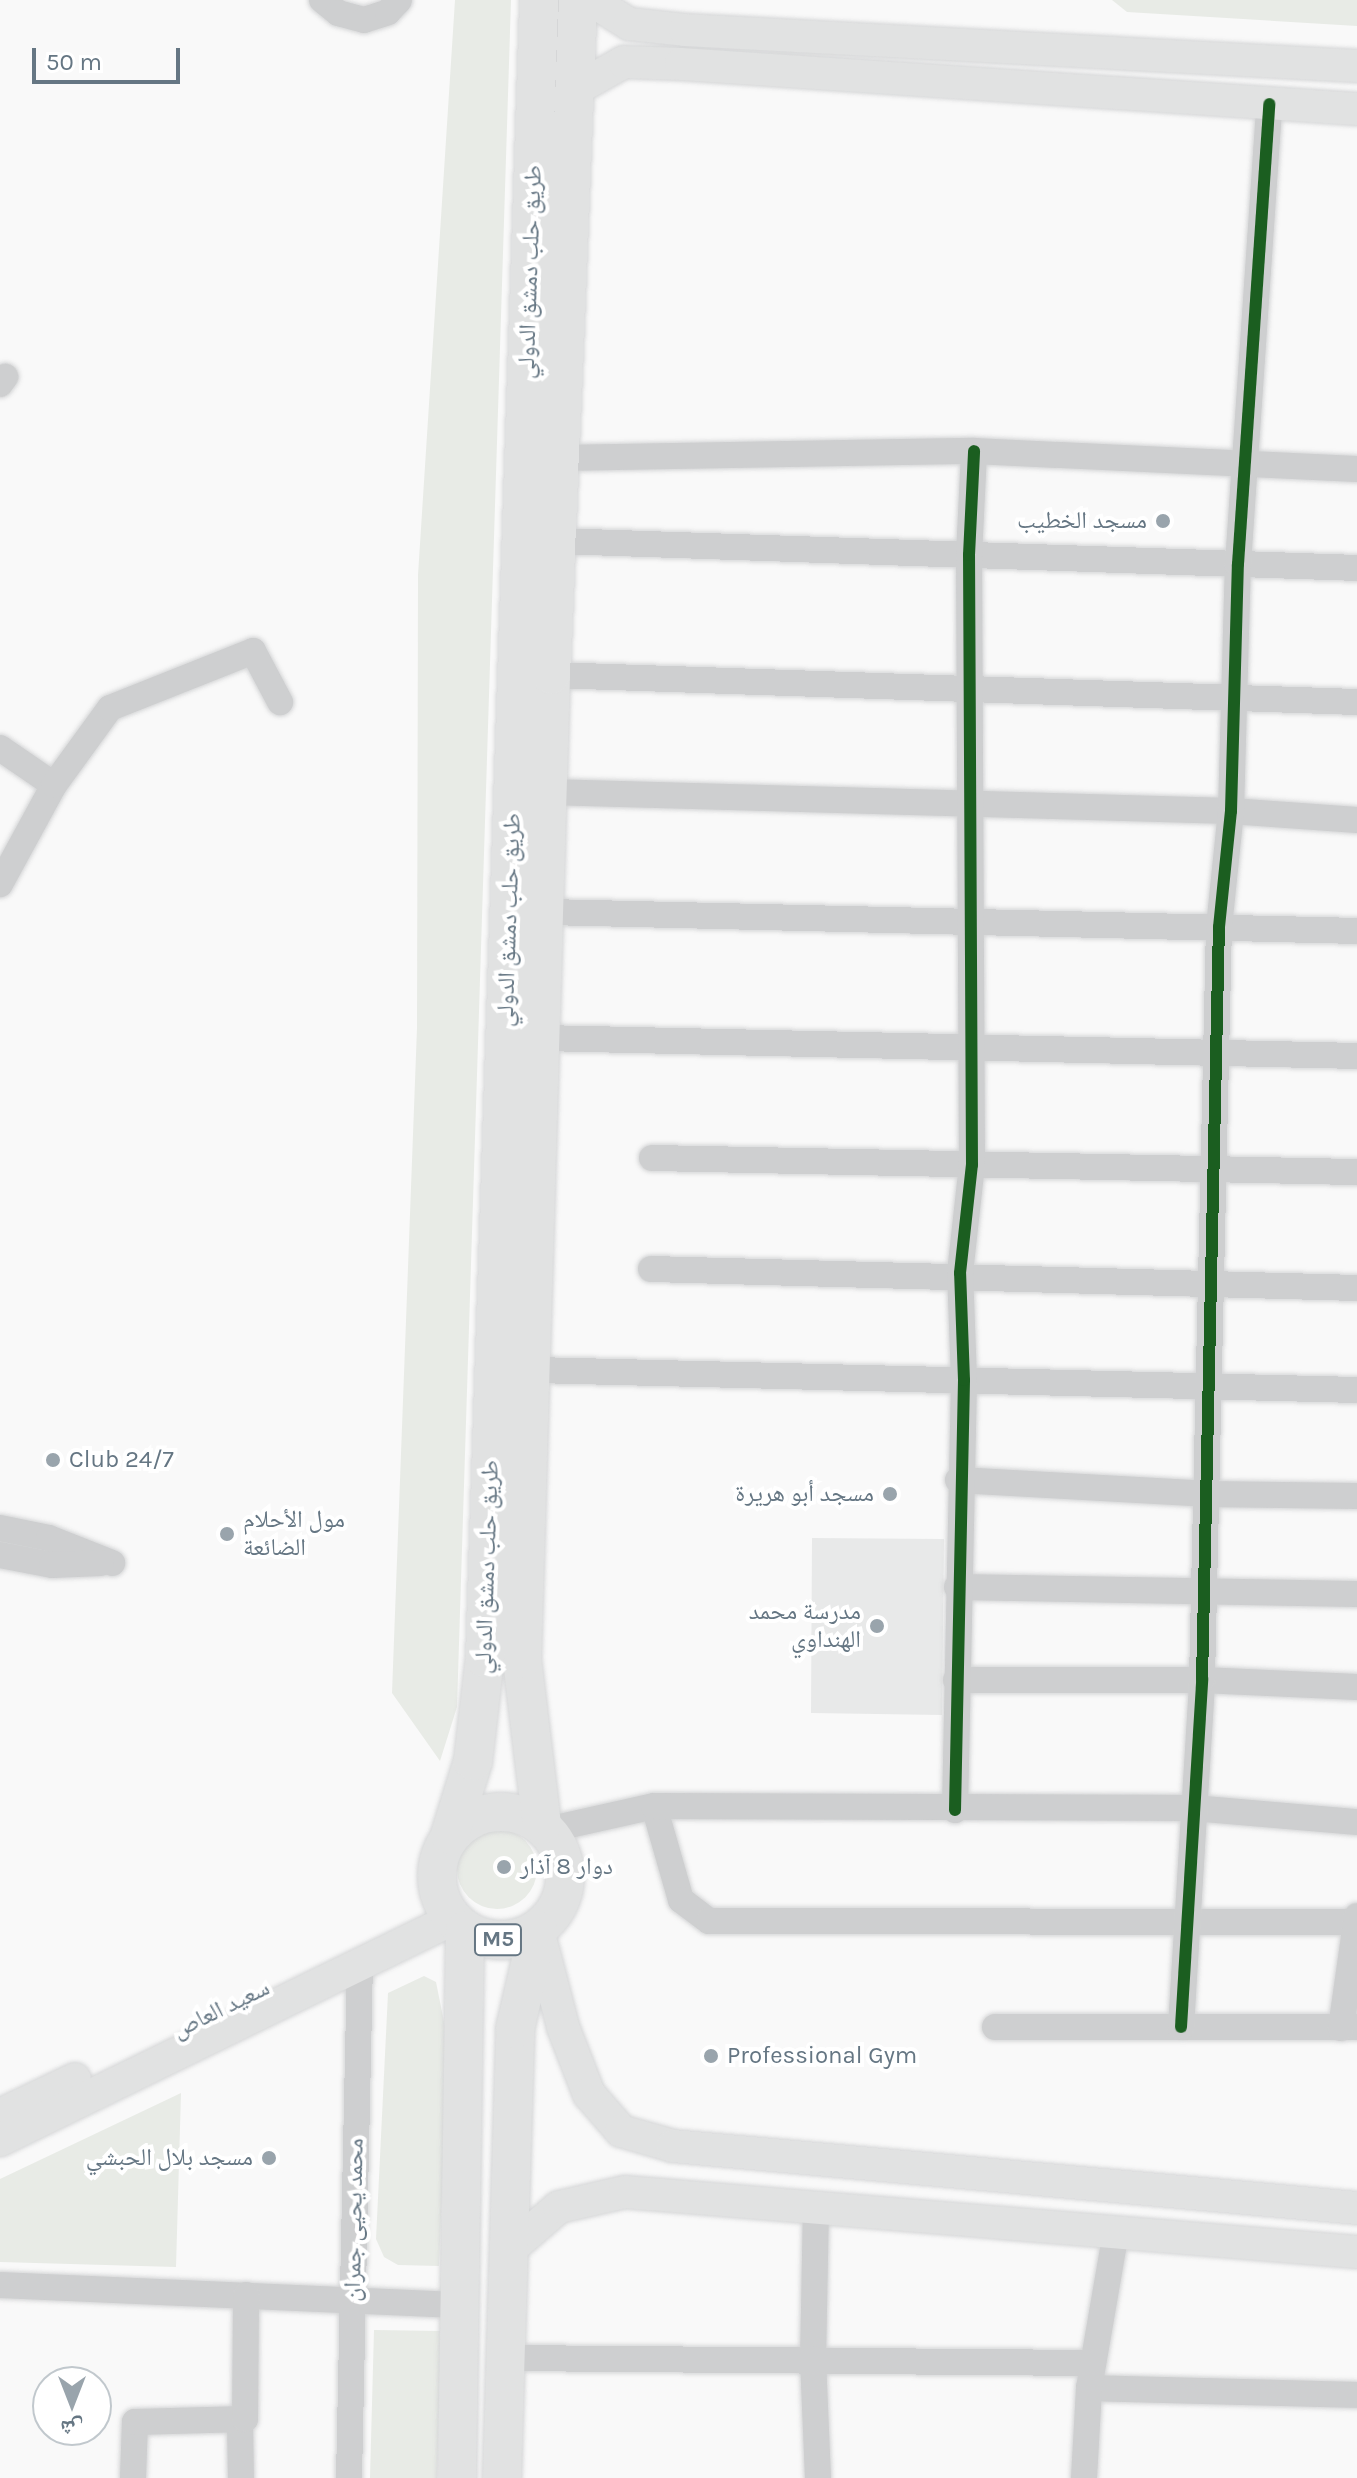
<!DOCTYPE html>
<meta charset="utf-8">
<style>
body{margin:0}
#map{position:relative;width:1357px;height:2478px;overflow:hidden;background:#f9f9f9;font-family:Karla,"Noto Naskh Arabic",sans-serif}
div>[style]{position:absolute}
.built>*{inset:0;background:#e8e9e9}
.green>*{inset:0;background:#e8ebe6}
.round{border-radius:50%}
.roads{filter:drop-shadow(0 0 2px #d5d6d7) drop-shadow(0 0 2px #d5d6d7)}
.minor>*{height:26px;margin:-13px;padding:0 13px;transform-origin:13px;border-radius:13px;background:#cecfd0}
.major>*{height:32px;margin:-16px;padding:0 16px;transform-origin:16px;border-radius:16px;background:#e1e2e2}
.highway>*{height:38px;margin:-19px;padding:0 19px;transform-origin:19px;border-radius:19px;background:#e1e2e2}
.highway>.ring{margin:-19px;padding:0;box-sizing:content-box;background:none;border:38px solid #e1e2e2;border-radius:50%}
.cycleway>*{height:12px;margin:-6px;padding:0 6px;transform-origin:6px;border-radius:6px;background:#1b5e20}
.dots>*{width:22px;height:22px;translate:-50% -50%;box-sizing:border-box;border:4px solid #fff;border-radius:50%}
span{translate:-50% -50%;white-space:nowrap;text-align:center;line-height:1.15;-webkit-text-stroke:8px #fff;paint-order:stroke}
.shield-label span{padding:2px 6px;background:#fff;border:2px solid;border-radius:6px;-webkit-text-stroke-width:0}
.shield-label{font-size:22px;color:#657683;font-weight:700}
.street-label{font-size:24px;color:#657683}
.poi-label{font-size:24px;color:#657683}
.right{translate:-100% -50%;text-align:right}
.left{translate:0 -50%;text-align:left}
.north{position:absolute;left:32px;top:2366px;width:80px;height:80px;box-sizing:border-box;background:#fff;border:2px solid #c1c8cd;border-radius:50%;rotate:180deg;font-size:22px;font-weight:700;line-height:32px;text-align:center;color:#657683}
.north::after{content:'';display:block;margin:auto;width:28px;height:36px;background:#99a4ac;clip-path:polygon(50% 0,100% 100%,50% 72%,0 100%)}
.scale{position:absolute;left:32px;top:48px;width:148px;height:36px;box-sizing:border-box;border:4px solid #657683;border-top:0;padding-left:10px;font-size:24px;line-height:28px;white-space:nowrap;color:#657683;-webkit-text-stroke:6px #fff;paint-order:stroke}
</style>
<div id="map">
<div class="built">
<div style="clip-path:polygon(812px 1538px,944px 1539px,942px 1715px,811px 1713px)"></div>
</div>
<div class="green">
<div style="clip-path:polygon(455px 0,511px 0,457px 1707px,440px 1761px,392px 1693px,417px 1028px,418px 575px)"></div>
<div style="clip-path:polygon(1112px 0,1357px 0,1357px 26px,1127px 12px)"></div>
<div class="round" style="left:457px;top:1829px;width:80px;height:80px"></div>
<div style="clip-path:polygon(424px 1976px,436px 1982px,448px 2042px,439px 2266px,398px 2265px,384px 2257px,376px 2239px,388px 1993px)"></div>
<div style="clip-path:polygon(181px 2093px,176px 2267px,0 2262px,0 2179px)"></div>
<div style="clip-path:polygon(374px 2330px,441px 2331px,437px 2478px,370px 2478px)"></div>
</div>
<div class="roads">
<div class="minor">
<div style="left:322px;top:0;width:21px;rotate:39deg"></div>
<div style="left:338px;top:13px;width:27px;rotate:15deg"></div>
<div style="left:364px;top:20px;width:25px;rotate:-18deg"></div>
<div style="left:388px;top:12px;width:16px;rotate:-47deg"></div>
<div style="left:0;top:384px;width:9px;rotate:-54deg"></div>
<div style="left:559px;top:458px;width:415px;rotate:-1deg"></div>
<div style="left:974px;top:451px;width:383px;rotate:2.7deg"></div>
<div style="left:557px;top:541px;width:800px;rotate:1.93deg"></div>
<div style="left:551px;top:675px;width:806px;rotate:1.92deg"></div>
<div style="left:0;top:748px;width:65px;rotate:34.4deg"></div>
<div style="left:54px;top:785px;width:113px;rotate:118.6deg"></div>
<div style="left:54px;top:785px;width:95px;rotate:-54deg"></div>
<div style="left:110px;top:708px;width:154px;rotate:-21.7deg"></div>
<div style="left:253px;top:651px;width:58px;rotate:62.1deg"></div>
<div style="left:548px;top:792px;width:683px;rotate:1.59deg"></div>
<div style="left:1231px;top:811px;width:126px;rotate:4.1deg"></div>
<div style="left:547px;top:912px;width:810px;rotate:1.34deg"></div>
<div style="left:541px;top:1038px;width:816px;rotate:1.26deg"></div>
<div style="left:652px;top:1158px;width:705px;rotate:1.14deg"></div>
<div style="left:651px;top:1269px;width:706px;rotate:1.54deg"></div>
<div style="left:534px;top:1370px;width:823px;rotate:1.39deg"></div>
<div style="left:958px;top:1480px;width:248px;rotate:3.2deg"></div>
<div style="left:1206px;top:1494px;width:151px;rotate:0.8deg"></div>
<div style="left:0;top:1528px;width:50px;rotate:11.5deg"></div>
<div style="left:49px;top:1538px;width:68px;rotate:21.6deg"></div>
<div style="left:0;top:1555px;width:53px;rotate:10.9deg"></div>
<div style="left:52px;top:1565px;width:49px;rotate:-2.3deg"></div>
<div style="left:957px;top:1587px;width:400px;rotate:1deg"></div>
<div style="left:956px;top:1680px;width:246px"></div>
<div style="left:1202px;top:1680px;width:155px;rotate:2.6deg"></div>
<div style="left:654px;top:1806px;width:98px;rotate:74deg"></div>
<div style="left:681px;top:1900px;width:35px;rotate:37deg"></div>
<div style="left:709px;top:1921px;width:648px;rotate:0.09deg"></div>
<div style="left:955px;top:1810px;width:430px;rotate:-88.8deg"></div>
<div style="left:964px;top:1380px;width:107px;rotate:-92.1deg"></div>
<div style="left:960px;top:1273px;width:109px;rotate:-83.7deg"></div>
<div style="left:972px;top:1165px;width:610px;rotate:-90.28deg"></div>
<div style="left:969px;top:555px;width:104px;rotate:-87.2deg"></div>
<div style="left:547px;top:1830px;width:110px;rotate:-12.6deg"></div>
<div style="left:654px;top:1806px;width:539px;rotate:0.21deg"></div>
<div style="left:1193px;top:1808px;width:165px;rotate:4.9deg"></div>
<div style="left:995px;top:2027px;width:362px"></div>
<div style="left:1181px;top:2027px;width:348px;rotate:-86.5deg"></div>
<div style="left:1202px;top:1680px;width:753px;rotate:-88.71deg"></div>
<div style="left:1219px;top:927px;width:117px;rotate:-84.1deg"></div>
<div style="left:1231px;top:811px;width:247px;rotate:-88.4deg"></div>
<div style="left:1238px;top:564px;width:461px;rotate:-86.1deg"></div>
<div style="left:1341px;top:2028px;width:113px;rotate:-81.9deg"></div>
<div style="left:816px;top:2205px;width:154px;rotate:91.1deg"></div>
<div style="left:813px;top:2359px;width:119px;rotate:87.6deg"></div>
<div style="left:0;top:2285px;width:461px;rotate:2.5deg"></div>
<div style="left:506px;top:2358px;width:587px;rotate:0.49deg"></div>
<div style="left:1089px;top:2388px;width:268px;rotate:1.5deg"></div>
<div style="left:240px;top:2423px;width:55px;rotate:89deg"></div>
<div style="left:133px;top:2478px;width:56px;rotate:-88deg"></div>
<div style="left:135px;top:2422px;width:110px;rotate:-1.6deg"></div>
<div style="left:245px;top:2419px;width:124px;rotate:-89.5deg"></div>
<div style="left:349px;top:2478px;width:516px;rotate:-88.78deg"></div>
<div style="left:1084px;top:2478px;width:90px;rotate:-86.8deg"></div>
<div style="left:1089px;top:2388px;width:159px;rotate:-80.2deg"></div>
</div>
<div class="major">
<div style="left:591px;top:0;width:45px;rotate:32.3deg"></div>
<div style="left:629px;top:24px;width:56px;rotate:6.1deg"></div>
<div style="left:685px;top:30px;width:673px;rotate:3.07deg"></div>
<div style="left:576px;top:89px;width:55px;rotate:-29.4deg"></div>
<div style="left:624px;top:62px;width:57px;rotate:2deg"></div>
<div style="left:681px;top:64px;width:677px;rotate:3.81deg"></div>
<div style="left:538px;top:1930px;width:100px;rotate:75.5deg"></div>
<div style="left:563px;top:2027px;width:72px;rotate:68.8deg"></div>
<div style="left:589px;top:2094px;width:49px;rotate:49.1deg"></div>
<div style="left:621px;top:2131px;width:54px;rotate:16.1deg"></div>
<div style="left:673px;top:2146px;width:687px;rotate:5.18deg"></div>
<div style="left:0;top:2115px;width:83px;rotate:-25.6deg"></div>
<div style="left:0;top:2140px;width:504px;rotate:-26.01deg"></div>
<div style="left:508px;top:2251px;width:67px;rotate:-40.8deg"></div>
<div style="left:559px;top:2207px;width:68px;rotate:-12.8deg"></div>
<div style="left:625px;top:2192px;width:734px;rotate:4.69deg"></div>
</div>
<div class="highway">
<div class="ring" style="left:437px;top:1812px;width:90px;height:90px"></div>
<div style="left:542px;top:1825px;width:167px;rotate:-96.9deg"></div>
<div style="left:522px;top:1659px;width:984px;rotate:-88.31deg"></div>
<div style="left:551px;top:675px;width:676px;rotate:-87.71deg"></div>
<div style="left:450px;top:1835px;width:77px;rotate:-72.7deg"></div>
<div style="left:473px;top:1761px;width:104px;rotate:-83.4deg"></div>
<div style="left:485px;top:1658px;width:1659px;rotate:-88.13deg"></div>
<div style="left:457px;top:2478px;width:548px;rotate:-89.16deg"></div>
<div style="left:502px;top:2478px;width:449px;rotate:-88.3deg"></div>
<div style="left:515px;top:2029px;width:102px;rotate:-76.9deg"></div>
</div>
</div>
<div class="cycleway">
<div style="left:955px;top:1810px;width:430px;rotate:-88.8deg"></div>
<div style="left:964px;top:1380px;width:107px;rotate:-92.1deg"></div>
<div style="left:960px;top:1273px;width:109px;rotate:-83.7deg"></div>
<div style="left:972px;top:1165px;width:610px;rotate:-90.28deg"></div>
<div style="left:969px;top:555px;width:104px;rotate:-87.2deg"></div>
<div style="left:1181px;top:2027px;width:348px;rotate:-86.5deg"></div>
<div style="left:1202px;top:1680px;width:753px;rotate:-88.71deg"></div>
<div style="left:1219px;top:927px;width:117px;rotate:-84.1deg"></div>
<div style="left:1231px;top:811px;width:247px;rotate:-88.4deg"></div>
<div style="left:1238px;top:564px;width:461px;rotate:-86.1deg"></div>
</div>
<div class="dots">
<div style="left:1163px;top:521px;background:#99a4ac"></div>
<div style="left:53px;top:1460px;background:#99a4ac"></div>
<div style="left:890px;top:1494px;background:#99a4ac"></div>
<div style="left:227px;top:1534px;background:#99a4ac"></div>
<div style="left:877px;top:1626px;background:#99a4ac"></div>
<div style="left:504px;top:1867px;background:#99a4ac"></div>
<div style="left:711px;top:2056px;background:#99a4ac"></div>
<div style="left:269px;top:2158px;background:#99a4ac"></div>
</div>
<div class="shield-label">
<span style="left:498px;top:1940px">M5</span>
</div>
<div class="street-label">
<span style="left:530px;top:272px;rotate:-88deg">طريق حلب دمشق الدولي</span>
<span style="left:509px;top:920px;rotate:-88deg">طريق حلب دمشق الدولي</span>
<span style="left:487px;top:1567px;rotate:-88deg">طريق حلب دمشق الدولي</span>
<span style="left:221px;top:2009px;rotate:-26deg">سعيد العاص</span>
<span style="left:354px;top:2220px;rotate:-89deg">محمد يحيى جمران</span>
</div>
<div class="poi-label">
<span class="right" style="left:1147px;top:521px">مسجد الخطيب</span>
<span class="left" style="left:69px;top:1460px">Club 24/7</span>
<span class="right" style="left:874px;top:1494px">مسجد أبو هريرة</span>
<span class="left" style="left:243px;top:1534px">مول الأحلام<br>الضائعة</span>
<span class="right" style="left:861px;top:1626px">مدرسة محمد<br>الهنداوي</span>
<span class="left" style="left:520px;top:1867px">دوار 8 آذار</span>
<span class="left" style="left:727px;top:2056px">Professional Gym</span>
<span class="right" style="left:253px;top:2158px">مسجد بلال الحبشي</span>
</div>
<div class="north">ش</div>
<div class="scale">50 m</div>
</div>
